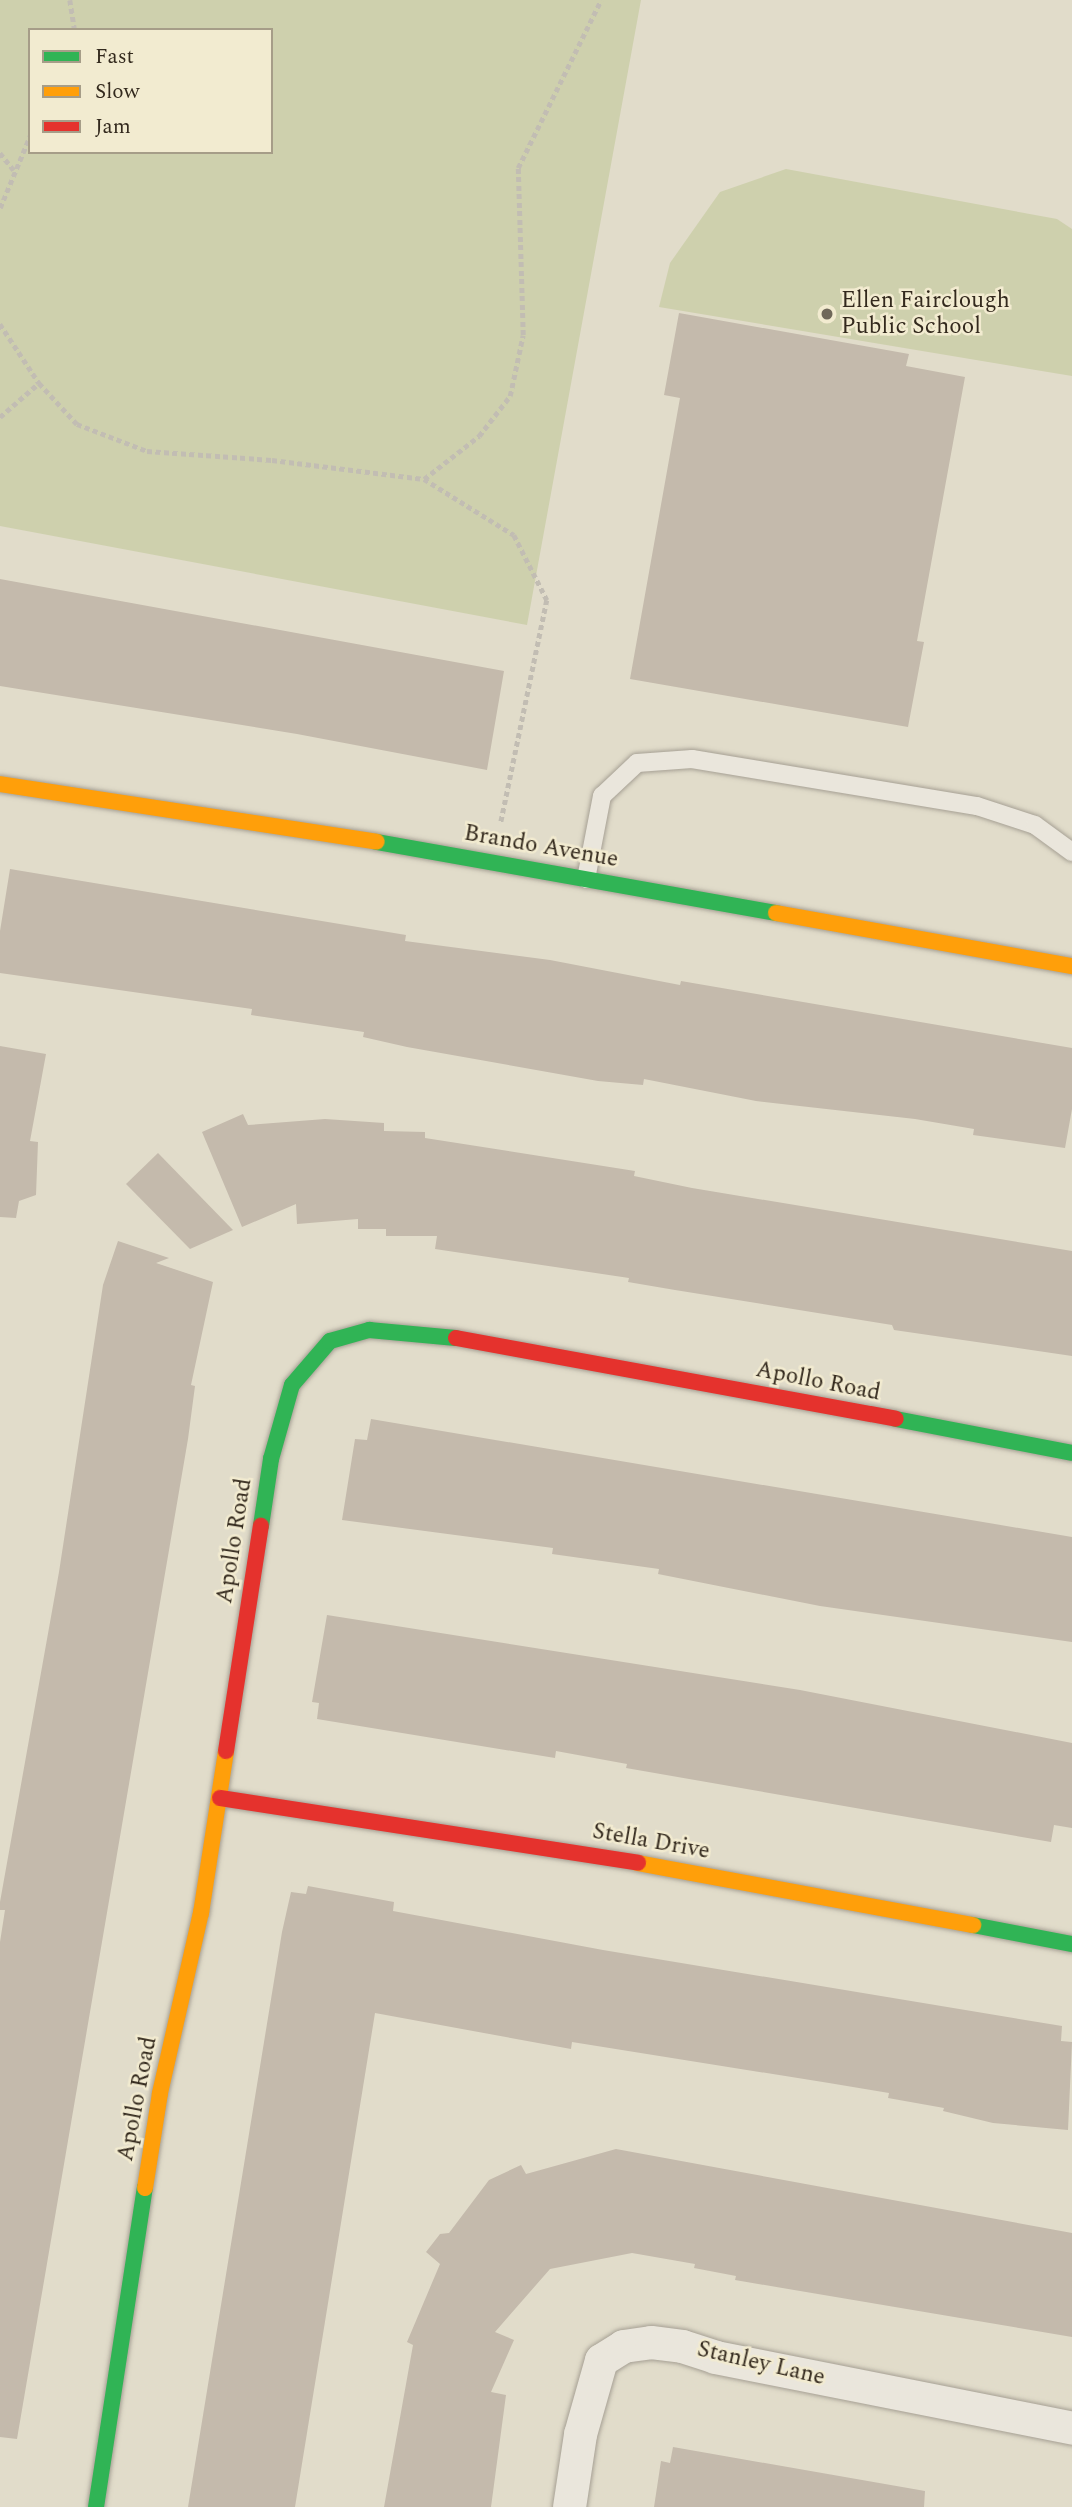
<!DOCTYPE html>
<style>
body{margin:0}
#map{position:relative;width:1072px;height:2507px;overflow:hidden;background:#e1dcca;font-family:Spectral,serif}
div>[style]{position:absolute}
.green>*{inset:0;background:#ced0ad}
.building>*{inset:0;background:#c4baac}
.path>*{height:4.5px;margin-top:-2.25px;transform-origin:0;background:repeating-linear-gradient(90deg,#c2bdb3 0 5px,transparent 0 8.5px)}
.roads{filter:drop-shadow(0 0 2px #a6a094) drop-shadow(0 0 2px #a6a094)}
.lane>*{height:18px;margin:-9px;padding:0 9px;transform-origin:9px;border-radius:9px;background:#eae6dc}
.street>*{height:33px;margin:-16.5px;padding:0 16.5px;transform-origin:16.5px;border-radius:16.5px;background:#eae6dc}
.fast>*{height:16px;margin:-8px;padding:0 8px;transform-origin:8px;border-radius:8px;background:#30b455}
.slow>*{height:16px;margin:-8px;padding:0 8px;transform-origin:8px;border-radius:8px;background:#ff9f0a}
.jam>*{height:16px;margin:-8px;padding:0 8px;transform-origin:8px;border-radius:8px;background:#e5322d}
.dots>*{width:19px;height:19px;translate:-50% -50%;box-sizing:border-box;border:4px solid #f2ebd0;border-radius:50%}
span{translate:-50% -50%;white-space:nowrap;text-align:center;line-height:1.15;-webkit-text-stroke:5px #f2ebd0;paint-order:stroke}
.poi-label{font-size:23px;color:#33291d}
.left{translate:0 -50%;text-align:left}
.street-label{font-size:23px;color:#33291d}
.legend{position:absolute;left:28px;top:28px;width:245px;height:126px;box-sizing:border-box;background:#f2ebd0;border:2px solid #a69d88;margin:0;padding:9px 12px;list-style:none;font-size:21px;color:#33291d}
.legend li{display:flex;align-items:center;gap:14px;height:35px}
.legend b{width:35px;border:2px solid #a69d88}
</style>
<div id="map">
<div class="green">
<div style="clip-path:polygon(evenodd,0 0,641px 0,527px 625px,0 526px,0 0,30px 30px,271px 30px,271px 152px,30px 152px,30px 30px)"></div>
<div style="clip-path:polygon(786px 169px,1057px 219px,1072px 229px,1072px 376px,659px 307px,670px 263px,720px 192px)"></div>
</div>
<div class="building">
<div style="clip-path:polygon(679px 313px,909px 354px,906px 366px,965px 377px,917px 641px,924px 642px,908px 727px,630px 679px,680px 398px,664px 395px)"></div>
<div style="clip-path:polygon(0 579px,504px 671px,487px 770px,297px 734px,0 686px)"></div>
<div style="clip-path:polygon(10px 869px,406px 935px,405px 941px,550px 960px,680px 985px,681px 981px,1072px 1048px,1072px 1109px,1065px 1148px,973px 1135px,974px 1129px,915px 1119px,756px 1101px,644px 1079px,643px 1085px,598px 1081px,407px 1047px,363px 1037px,364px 1032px,251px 1015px,252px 1009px,0 973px,0 931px)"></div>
<div style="clip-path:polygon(0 1046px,46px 1054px,30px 1141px,38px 1142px,36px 1195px,19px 1201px,16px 1218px,0 1217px)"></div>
<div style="clip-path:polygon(243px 1114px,248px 1125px,325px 1119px,384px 1123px,384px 1131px,425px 1132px,425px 1138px,635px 1171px,634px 1176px,692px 1188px,1072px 1251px,1072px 1356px,894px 1330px,892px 1325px,675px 1290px,628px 1282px,629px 1278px,435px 1249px,437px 1236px,386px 1236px,386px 1229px,358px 1229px,358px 1219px,297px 1224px,296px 1204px,242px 1227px,202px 1132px)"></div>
<div style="clip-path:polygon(158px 1153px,233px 1230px,190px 1249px,126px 1184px)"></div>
<div style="clip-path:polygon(118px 1241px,169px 1258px,156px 1263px,213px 1282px,191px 1385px,195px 1386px,188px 1439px,17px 2439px,0 2437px,0 1942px,5px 1910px,0 1910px,0 1902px,59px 1572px,103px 1285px)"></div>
<div style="clip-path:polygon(371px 1419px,1072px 1537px,1072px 1642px,820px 1606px,658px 1574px,659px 1569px,552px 1554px,553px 1548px,342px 1520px,355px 1439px,367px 1440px)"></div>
<div style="clip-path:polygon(327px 1615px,800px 1690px,1072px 1743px,1072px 1828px,1054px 1825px,1051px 1842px,626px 1768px,627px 1764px,556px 1751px,555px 1758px,317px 1719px,319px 1703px,312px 1702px)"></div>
<div style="clip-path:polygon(308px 1886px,394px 1902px,393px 1911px,603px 1950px,1062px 2026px,1061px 2041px,1072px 2042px,1068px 2130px,993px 2123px,943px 2111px,944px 2108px,888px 2098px,889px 2093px,829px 2083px,572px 2042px,571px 2049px,375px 2013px,295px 2507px,188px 2507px,282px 1932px,291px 1892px,306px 1894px)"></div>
<div style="clip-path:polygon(616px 2149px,1072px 2233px,1072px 2337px,735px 2280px,736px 2276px,694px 2268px,695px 2264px,632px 2253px,550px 2269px,495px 2332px,514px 2340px,491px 2392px,506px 2395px,491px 2507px,384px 2507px,413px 2345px,407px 2342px,440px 2264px,426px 2252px,440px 2234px,449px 2233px,489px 2180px,521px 2165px,526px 2174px)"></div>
<div style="clip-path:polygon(673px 2447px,925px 2491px,924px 2507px,654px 2507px,661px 2461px,670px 2463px)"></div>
</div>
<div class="path">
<div style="left:70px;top:0;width:30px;rotate:81deg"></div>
<div style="left:0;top:153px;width:22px;rotate:51deg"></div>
<div style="left:0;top:208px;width:78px;rotate:-67.4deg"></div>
<div style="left:0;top:324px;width:71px;rotate:56.5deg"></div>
<div style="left:39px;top:383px;width:56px;rotate:47.2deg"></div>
<div style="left:77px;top:424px;width:75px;rotate:21.1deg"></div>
<div style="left:147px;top:451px;width:125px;rotate:4.1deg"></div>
<div style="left:272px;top:460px;width:153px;rotate:7.1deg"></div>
<div style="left:424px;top:479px;width:106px;rotate:31.9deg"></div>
<div style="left:514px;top:535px;width:73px;rotate:63.1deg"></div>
<div style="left:547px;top:600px;width:228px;rotate:101.7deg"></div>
<div style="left:0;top:417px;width:52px;rotate:-41.1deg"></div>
<div style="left:424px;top:479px;width:70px;rotate:-38deg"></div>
<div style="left:479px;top:436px;width:51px;rotate:-52.2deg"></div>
<div style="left:510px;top:396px;width:62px;rotate:-78deg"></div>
<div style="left:523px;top:335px;width:167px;rotate:-91.7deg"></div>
<div style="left:518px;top:168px;width:187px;rotate:-63.7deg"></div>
</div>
<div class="roads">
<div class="lane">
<div style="left:586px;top:879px;width:85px;rotate:-79.1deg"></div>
<div style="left:602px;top:796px;width:48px;rotate:-43.3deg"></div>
<div style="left:637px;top:763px;width:55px;rotate:-4.2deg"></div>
<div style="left:692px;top:759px;width:289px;rotate:9.4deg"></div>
<div style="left:977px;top:806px;width:61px;rotate:18.1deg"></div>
<div style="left:1035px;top:825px;width:46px;rotate:36.1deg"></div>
</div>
<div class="street">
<div style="left:569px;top:2507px;width:74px;rotate:-81.4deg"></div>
<div style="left:580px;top:2434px;width:77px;rotate:-74.2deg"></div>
<div style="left:601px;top:2360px;width:26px;rotate:-32deg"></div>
<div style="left:623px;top:2346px;width:28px;rotate:-8deg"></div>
<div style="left:651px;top:2342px;width:31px;rotate:7deg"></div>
<div style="left:682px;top:2346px;width:35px;rotate:18deg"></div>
<div style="left:715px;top:2357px;width:364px;rotate:11.2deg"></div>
</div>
<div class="fast">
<div style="left:377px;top:842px;width:405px;rotate:10.1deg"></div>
<div style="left:896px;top:1419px;width:179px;rotate:10.9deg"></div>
<div style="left:261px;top:1526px;width:68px;rotate:-81.5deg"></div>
<div style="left:271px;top:1459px;width:77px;rotate:-74.2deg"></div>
<div style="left:292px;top:1385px;width:58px;rotate:-49.2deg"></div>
<div style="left:330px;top:1341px;width:41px;rotate:-15.8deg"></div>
<div style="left:369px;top:1330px;width:87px;rotate:5.3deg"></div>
<div style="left:973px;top:1925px;width:101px;rotate:10.9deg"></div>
<div style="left:96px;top:2507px;width:323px;rotate:-81.3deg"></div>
</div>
<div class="slow">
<div style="left:0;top:784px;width:381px;rotate:8.7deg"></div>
<div style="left:776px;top:913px;width:301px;rotate:10.2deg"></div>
<div style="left:638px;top:1863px;width:341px;rotate:10.5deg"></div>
<div style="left:145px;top:2188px;width:96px;rotate:-81deg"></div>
<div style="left:160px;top:2093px;width:185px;rotate:-77.2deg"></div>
<div style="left:201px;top:1913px;width:164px;rotate:-81.2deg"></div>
</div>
<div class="jam">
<div style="left:456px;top:1338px;width:447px;rotate:10.4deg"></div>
<div style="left:226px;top:1751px;width:228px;rotate:-81.2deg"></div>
<div style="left:220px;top:1798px;width:423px;rotate:8.8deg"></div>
</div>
</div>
<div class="dots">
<div style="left:827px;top:314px;background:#70685a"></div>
</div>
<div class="poi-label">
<span class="left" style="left:841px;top:314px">Ellen Fairclough<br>Public School</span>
</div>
<div class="street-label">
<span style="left:541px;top:847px;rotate:10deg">Brando Avenue</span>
<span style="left:818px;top:1382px;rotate:11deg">Apollo Road</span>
<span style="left:235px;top:1541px;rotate:-81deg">Apollo Road</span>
<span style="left:651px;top:1842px;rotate:10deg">Stella Drive</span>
<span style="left:138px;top:2099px;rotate:-79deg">Apollo Road</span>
<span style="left:761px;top:2364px;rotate:13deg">Stanley Lane</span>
</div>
<ul class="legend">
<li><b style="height:9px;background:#30b455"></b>Fast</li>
<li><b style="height:9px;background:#ff9f0a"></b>Slow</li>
<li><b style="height:9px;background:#e5322d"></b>Jam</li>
</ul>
</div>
